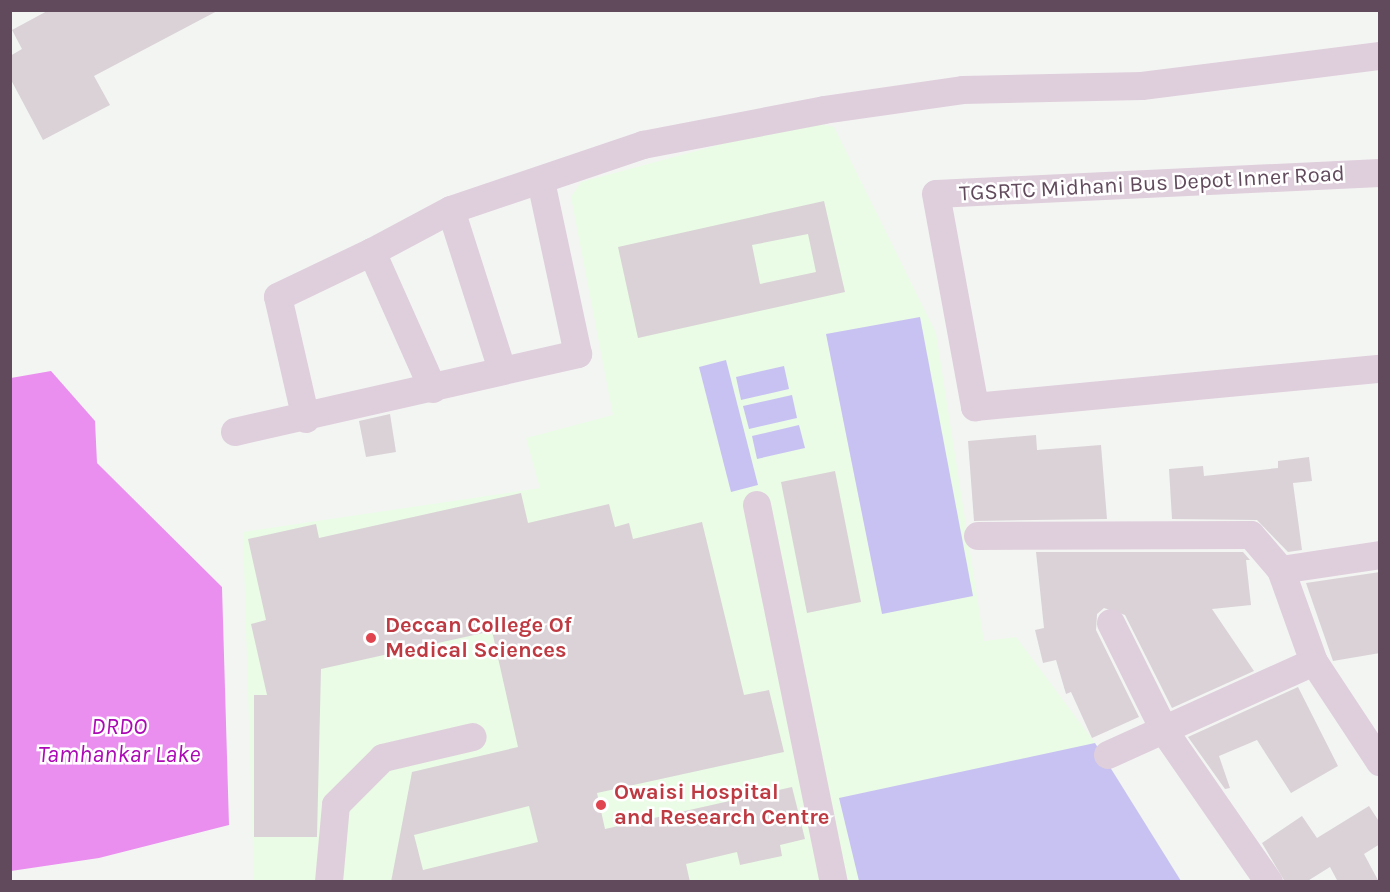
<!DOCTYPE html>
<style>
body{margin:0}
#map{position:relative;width:1390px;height:892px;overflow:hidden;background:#f3f5f3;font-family:Karla,sans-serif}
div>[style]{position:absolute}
.medical>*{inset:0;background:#eafce6}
.green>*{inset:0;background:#c8c2f2}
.water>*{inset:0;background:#ea8fef}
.building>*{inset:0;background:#dad2d7}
.minor>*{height:28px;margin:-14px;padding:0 14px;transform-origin:14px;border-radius:14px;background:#dfcfdc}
.dots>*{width:16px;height:16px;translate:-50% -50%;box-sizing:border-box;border:3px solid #fff;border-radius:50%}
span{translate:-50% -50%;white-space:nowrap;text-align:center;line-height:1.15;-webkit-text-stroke:5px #fff;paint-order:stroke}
.street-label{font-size:22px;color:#614a5c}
.health-label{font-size:22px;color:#be3a42;font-weight:700}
.left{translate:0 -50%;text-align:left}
.water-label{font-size:24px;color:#ac09b5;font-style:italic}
.frame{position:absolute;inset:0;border:12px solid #614a5c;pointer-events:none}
</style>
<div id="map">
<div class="medical">
<div style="clip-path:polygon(808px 121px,834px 127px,936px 333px,984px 641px,1016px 637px,1095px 743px,1181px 881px,254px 881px,243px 532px,540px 488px,526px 438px,613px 415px,571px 197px,581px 182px)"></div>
</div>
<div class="green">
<div style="clip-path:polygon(920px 317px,973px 596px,882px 614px,826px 334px)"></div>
<div style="clip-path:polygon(726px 360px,758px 485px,731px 492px,699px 367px)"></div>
<div style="clip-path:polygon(784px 366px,789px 389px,741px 400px,736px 377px)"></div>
<div style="clip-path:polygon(792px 395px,797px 418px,749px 429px,743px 406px)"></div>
<div style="clip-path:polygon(799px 425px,805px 448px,757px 459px,752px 436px)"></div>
<div style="clip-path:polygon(1095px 743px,1181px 881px,859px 881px,839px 798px)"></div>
</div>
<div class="water">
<div style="clip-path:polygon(51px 371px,95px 421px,97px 463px,222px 587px,229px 825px,99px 858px,11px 871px,11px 378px)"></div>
</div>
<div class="building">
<div style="clip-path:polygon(49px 10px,219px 10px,94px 76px,110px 105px,43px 140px,10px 78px,10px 56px,22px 49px,12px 30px)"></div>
<div style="clip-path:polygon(evenodd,824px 201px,845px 292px,638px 338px,618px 247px,824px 201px,808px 234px,816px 272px,760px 284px,752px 245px,808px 234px)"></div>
<div style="clip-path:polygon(390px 414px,396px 452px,366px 457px,359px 421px)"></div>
<div style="clip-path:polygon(1036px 435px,1037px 450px,1101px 445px,1107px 519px,974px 521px,968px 441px)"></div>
<div style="clip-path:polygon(1309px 457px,1312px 481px,1293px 483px,1302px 550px,1288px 552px,1257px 520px,1172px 519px,1169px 469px,1203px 466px,1204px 476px,1278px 468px,1278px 461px)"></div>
<div style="clip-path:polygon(835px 471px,861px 602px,807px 613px,781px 482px)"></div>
<div style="clip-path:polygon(evenodd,521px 493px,528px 523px,609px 504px,615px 527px,629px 523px,633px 539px,702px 522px,744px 695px,769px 690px,784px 752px,597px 793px,605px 829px,792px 787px,805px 839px,780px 845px,782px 856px,740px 865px,737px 852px,686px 864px,690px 882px,391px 882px,412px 772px,518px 747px,492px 631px,321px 669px,317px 837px,254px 837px,254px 695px,267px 695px,251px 624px,266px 620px,248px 539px,316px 524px,319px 538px,521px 493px,529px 806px,538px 842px,423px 870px,414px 835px,529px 806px)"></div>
<div style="clip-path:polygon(1036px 552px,1243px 552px,1250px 560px,1246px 560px,1251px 605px,1212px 609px,1254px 671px,1172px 708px,1125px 615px,1104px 608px,1097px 614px,1096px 630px,1139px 717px,1092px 738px,1071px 692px,1066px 694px,1056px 660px,1043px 663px,1035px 630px,1044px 628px)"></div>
<div style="clip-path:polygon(1380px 572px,1380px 653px,1333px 661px,1306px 583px)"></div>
<div style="clip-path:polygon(1298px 687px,1338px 766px,1291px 793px,1257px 740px,1219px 756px,1230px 788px,1225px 789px,1188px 737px)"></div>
<div style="clip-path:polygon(1369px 806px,1380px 823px,1380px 844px,1364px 854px,1379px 882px,1338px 882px,1330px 867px,1306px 882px,1285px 882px,1262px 843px,1302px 816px,1317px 838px)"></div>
</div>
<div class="minor">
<div style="left:1380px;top:173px;width:444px;rotate:177.3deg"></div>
<div style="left:936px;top:194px;width:217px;rotate:79.6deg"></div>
<div style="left:975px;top:407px;width:407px;rotate:-5.4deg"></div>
<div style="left:451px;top:210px;width:168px;rotate:72.3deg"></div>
<div style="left:433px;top:389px;width:150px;rotate:-114deg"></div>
<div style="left:372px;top:252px;width:89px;rotate:-28deg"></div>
<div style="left:451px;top:210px;width:203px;rotate:-18.7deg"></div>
<div style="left:643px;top:145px;width:184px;rotate:-10.9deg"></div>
<div style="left:824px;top:110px;width:140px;rotate:-8.2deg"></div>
<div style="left:963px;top:90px;width:179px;rotate:-1.3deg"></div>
<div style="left:1142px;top:86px;width:240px;rotate:-7.2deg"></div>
<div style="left:306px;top:419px;width:125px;rotate:-102.9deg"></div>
<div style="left:278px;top:297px;width:104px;rotate:-25.6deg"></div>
<div style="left:235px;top:432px;width:352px;rotate:-12.8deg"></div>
<div style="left:578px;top:354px;width:177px;rotate:-102.1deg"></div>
<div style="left:757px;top:505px;width:385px;rotate:78.5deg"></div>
<div style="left:978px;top:536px;width:273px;rotate:-0.2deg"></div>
<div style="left:1251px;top:535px;width:46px;rotate:49.4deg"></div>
<div style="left:1281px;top:570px;width:98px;rotate:70.3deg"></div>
<div style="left:1314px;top:662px;width:120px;rotate:56.6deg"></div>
<div style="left:1281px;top:570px;width:100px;rotate:-8.6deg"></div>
<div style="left:1111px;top:623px;width:122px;rotate:63.6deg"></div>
<div style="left:1165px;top:732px;width:183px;rotate:55.3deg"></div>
<div style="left:1108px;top:755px;width:226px;rotate:-24.3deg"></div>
<div style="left:329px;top:882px;width:77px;rotate:-84.8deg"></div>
<div style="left:336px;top:805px;width:66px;rotate:-45deg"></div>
<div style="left:383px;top:758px;width:92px;rotate:-13.1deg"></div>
</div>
<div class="dots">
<div style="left:371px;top:638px;background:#e0444e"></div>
<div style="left:601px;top:805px;background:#e0444e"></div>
</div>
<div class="street-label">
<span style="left:1152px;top:184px;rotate:-3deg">TGSRTC Midhani Bus Depot Inner Road</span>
</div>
<div class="health-label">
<span class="left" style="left:385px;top:638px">Deccan College Of<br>Medical Sciences</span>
<span class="left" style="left:614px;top:805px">Owaisi Hospital<br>and Research Centre</span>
</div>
<div class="water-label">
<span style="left:119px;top:741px">DRDO<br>Tamhankar Lake</span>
</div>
<div class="frame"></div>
</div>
